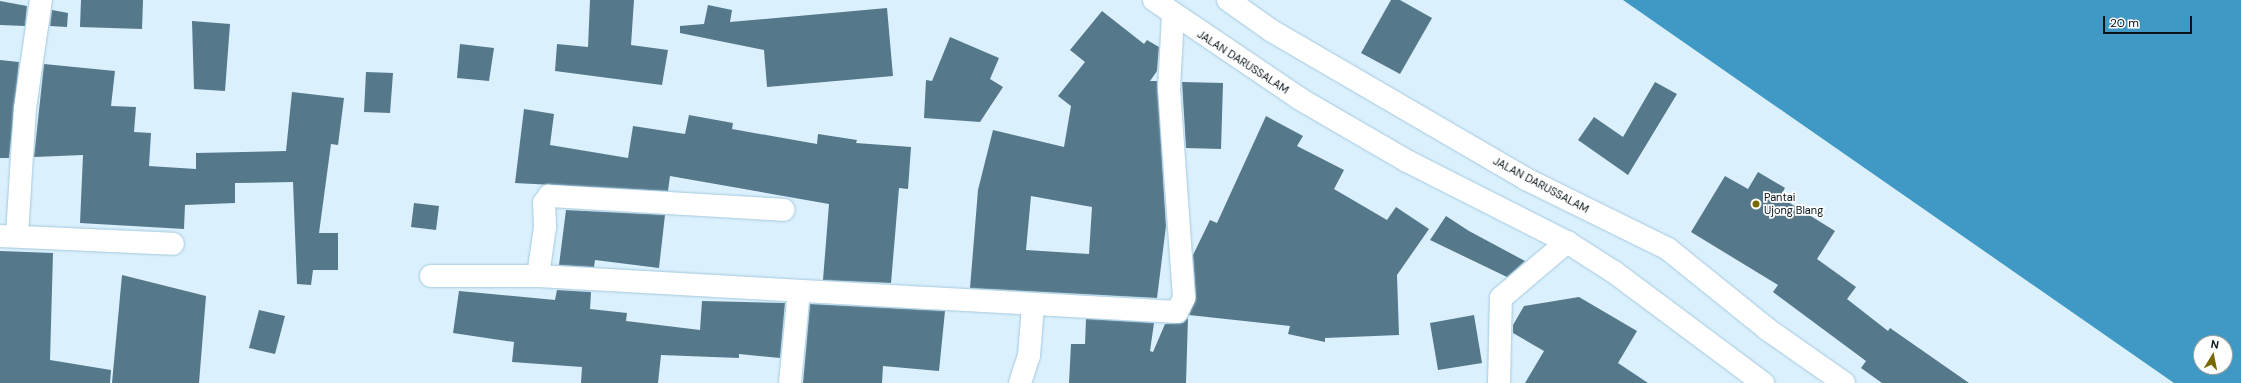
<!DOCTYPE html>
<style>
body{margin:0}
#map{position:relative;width:2241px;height:383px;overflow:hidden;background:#daf0fd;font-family:"DM Sans",sans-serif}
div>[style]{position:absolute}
.water>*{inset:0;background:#4098c4}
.building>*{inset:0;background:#56788b}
.roads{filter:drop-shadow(0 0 1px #a4c8dd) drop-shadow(0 0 1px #a4c8dd)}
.minor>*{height:22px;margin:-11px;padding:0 11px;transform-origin:11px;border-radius:11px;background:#fff}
.dots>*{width:11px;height:11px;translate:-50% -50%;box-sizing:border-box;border:2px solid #fff;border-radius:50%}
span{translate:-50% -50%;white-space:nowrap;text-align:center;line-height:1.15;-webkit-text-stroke:3.5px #fff;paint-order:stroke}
.street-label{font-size:11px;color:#06131a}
.poi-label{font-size:11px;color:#06131a}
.left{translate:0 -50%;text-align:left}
.north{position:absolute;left:2193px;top:335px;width:40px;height:40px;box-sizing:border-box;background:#fff;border:1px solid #9ba1a3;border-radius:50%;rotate:10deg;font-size:11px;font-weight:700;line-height:16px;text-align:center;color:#06131a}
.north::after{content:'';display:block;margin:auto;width:14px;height:18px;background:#786900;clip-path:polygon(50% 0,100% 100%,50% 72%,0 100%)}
.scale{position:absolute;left:2103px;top:16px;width:89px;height:18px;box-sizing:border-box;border:2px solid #06131a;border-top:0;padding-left:5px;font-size:12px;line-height:14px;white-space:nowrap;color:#06131a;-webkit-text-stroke:3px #fff;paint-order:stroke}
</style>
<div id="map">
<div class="water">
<div style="clip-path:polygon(evenodd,1623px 0,2241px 0,2241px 383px,2174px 383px,1623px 0,2201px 343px,2225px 343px,2225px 367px,2201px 367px,2201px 343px)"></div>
</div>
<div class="building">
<div style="clip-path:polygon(81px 0,143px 0,142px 29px,80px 27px)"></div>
<div style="clip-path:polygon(590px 0,634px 0,631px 45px,668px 50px,662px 85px,555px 71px,557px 44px,588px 47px)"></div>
<div style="clip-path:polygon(1391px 0,1400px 0,1432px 18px,1400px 74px,1361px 53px)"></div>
<div style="clip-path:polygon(0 1px,27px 6px,25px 26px,0 25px)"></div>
<div style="clip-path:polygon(708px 5px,732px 10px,730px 22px,887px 8px,893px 76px,767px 87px,764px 50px,680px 33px,680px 26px,704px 24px)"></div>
<div style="clip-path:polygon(52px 10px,68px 13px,67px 27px,50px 26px)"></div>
<div style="clip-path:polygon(evenodd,1102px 11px,1144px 44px,1147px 40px,1159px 47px,1157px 71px,1150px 81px,1157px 81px,1166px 226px,1157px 298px,970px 288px,978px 190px,993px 130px,1064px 147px,1071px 106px,1058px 96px,1085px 62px,1070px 50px,1102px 11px,1031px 196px,1092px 207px,1089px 254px,1026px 250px,1031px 196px)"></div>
<div style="clip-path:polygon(192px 21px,230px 24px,225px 91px,194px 89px)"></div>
<div style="clip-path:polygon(950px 37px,999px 58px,990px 79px,1003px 87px,980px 122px,924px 118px,926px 80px,932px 81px)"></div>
<div style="clip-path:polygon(460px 44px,494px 48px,489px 81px,457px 78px)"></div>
<div style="clip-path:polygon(0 60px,19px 62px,9px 158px,0 158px)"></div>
<div style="clip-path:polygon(44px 64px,115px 71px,111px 106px,136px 107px,134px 132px,151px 133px,149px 166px,196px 169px,196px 153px,286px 151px,292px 92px,344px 98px,338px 145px,331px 144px,319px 233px,338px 233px,338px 270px,313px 270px,311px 285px,297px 284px,293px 182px,235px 183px,235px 203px,185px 205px,184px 229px,80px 223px,83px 155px,34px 157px)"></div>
<div style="clip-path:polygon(366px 72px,393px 73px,390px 113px,364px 112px)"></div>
<div style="clip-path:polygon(1182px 82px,1223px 83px,1221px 149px,1186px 148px)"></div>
<div style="clip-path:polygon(1655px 82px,1677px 94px,1628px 175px,1578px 140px,1594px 117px,1623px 137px)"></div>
<div style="clip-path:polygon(524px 109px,554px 114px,550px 145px,628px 158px,633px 126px,685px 134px,689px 115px,733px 123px,732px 129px,817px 144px,818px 134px,857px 140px,856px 143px,911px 147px,908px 189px,899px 188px,891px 283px,823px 280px,829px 204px,670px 176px,668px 191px,515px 183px)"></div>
<div style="clip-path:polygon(1266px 116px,1303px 136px,1297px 146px,1344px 170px,1334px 189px,1387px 220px,1396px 207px,1429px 229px,1397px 275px,1399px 335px,1325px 338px,1325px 342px,1288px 334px,1290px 326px,1189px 315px,1196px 297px,1193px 255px,1210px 220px,1217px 223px)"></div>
<div style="clip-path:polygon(1758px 172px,1785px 188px,1780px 197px,1835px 231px,1817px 259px,1856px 287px,1847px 299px,1888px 331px,1890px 328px,1969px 383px,1882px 383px,1861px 368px,1866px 361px,1773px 292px,1778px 285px,1691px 232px,1725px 176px,1748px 189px)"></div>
<div style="clip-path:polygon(414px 203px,439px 206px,436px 230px,411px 227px)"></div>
<div style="clip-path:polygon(566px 210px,665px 215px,659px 268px,595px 260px,594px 267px,559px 265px)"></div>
<div style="clip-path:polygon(1446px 216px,1469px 231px,1525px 261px,1507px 277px,1430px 240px)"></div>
<div style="clip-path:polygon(0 251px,53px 253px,50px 360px,111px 370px,110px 383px,0 383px)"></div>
<div style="clip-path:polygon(122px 275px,206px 296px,199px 383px,112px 383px)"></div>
<div style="clip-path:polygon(557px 290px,591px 292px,590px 309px,627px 313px,626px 321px,700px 330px,702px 301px,785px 303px,780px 358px,739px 354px,739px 358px,661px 355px,658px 383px,581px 383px,582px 367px,512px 362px,514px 342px,453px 333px,459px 291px,555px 300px)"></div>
<div style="clip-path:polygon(1579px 297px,1637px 331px,1618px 363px,1648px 383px,1525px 383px,1544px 351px,1513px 333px,1513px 325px,1524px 306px)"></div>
<div style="clip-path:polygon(810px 304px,945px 311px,939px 371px,883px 366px,882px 383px,803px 383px)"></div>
<div style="clip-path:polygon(259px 310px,285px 316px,275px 354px,249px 348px)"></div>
<div style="clip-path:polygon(1474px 315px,1482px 363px,1438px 370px,1430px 323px)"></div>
<div style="clip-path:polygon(1188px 318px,1186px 383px,1069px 383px,1071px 344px,1085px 344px,1086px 319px,1154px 323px,1150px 351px,1153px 352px,1165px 324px,1183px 323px)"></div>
</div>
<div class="roads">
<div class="minor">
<div style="left:1154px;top:0;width:176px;rotate:34.1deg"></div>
<div style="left:1300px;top:99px;width:124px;rotate:30.1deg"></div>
<div style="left:1407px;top:161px;width:179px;rotate:26.9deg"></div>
<div style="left:1567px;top:242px;width:56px;rotate:32.6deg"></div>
<div style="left:1614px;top:272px;width:186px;rotate:36.7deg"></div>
<div style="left:1228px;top:0;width:54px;rotate:35.2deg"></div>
<div style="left:1272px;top:31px;width:294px;rotate:30.2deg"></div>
<div style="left:1526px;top:179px;width:158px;rotate:26.2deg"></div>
<div style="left:1668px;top:249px;width:127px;rotate:38.9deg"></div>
<div style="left:1767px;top:329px;width:94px;rotate:35deg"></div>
<div style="left:17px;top:235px;width:127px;rotate:-86.4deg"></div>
<div style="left:25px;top:108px;width:109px;rotate:-81.6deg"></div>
<div style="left:0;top:236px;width:173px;rotate:2.6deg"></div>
<div style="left:431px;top:276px;width:107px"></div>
<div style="left:538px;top:276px;width:640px;rotate:3.22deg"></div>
<div style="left:1177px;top:312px;width:16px;rotate:-63deg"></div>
<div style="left:1184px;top:298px;width:210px;rotate:-94.1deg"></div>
<div style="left:1169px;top:89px;width:73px;rotate:-86.9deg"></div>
<div style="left:538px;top:276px;width:49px;rotate:-81.9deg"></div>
<div style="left:545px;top:227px;width:24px;rotate:-92deg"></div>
<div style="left:544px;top:203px;width:9px;rotate:-54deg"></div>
<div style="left:549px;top:196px;width:235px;rotate:3.4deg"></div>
<div style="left:790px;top:383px;width:92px;rotate:-84.4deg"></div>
<div style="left:1020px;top:383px;width:28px;rotate:-72deg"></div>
<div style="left:1029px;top:356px;width:51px;rotate:-85.5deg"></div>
<div style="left:1499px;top:383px;width:85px;rotate:-88.7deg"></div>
<div style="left:1501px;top:298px;width:87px;rotate:-40.3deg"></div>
</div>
</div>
<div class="dots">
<div style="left:1756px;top:204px;background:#786900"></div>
</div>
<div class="street-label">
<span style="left:1243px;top:62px;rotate:33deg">JALAN DARUSSALAM</span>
<span style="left:1541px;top:185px;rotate:28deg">JALAN DARUSSALAM</span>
</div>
<div class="poi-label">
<span class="left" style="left:1764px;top:204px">Pantai<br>Ujong Blang</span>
</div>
<div class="north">N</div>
<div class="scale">20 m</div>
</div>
